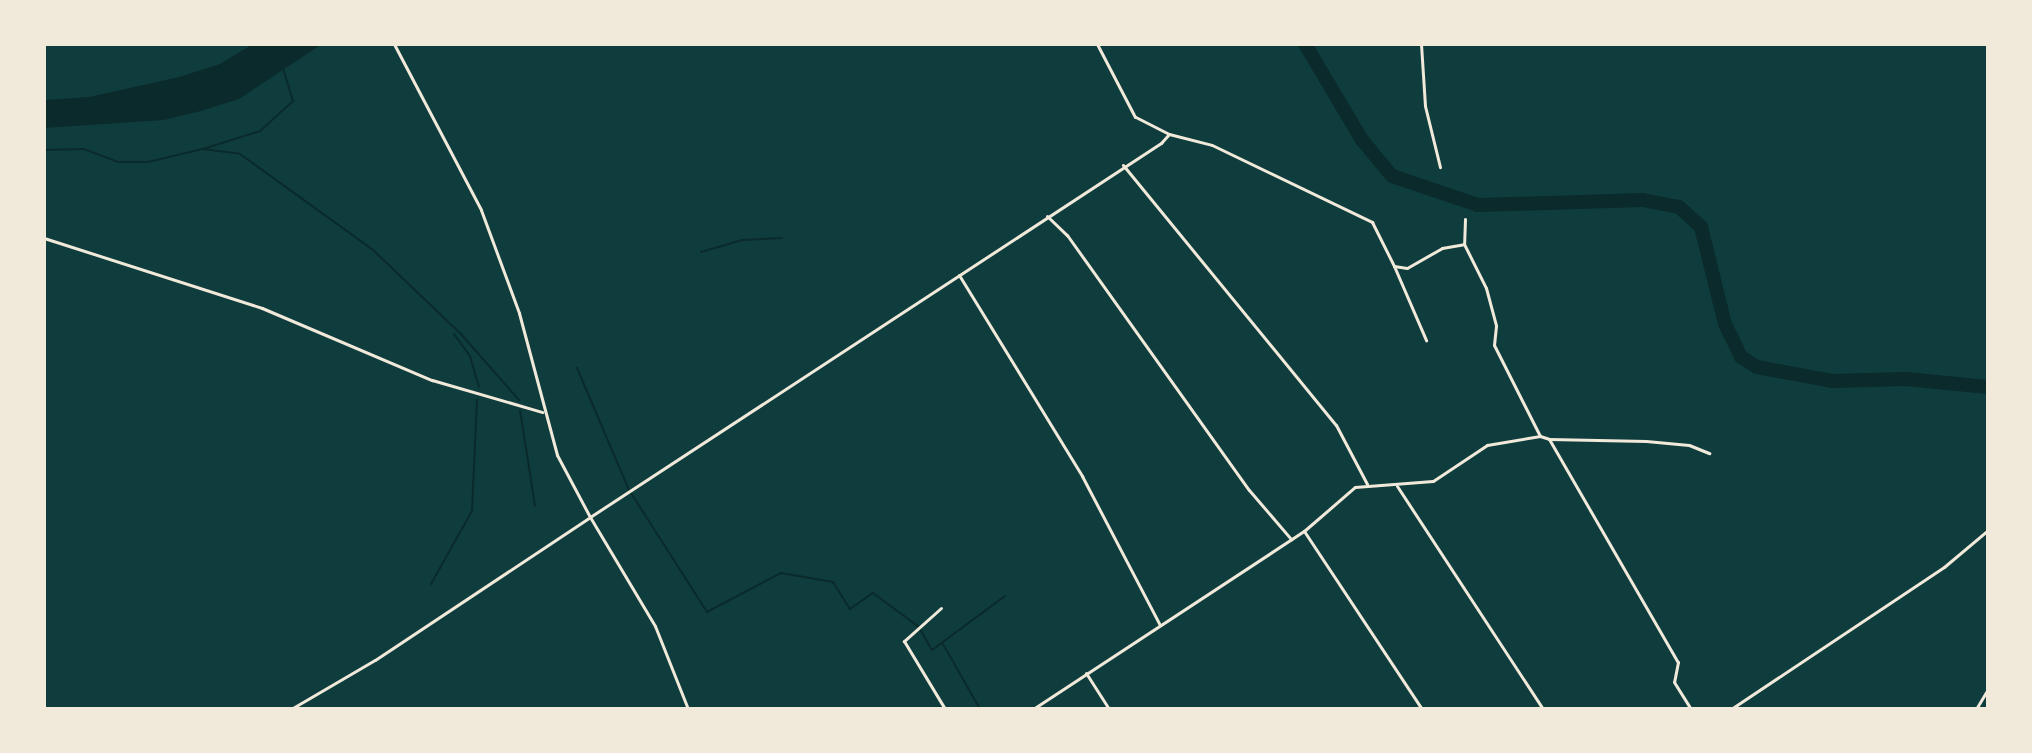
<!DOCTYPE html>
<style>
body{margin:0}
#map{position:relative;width:2032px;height:753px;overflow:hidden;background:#0f3d3e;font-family:Overpass,sans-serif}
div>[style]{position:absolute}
.water>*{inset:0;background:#0a2a2b}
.stream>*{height:2px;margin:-1px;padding:0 1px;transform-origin:1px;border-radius:1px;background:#0a2a2b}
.river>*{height:14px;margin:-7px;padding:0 7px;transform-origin:7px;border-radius:7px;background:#0a2a2b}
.minor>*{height:3px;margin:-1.5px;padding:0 1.5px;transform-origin:1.5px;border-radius:1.5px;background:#f1e9da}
span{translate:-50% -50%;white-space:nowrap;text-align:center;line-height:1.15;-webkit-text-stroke:7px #f1e9da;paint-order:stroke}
.frame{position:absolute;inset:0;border:46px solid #f1e9da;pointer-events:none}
</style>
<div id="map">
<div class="water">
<div style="clip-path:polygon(253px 44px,322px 44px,239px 99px,201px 111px,164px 120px,44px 128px,44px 100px,89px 97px,179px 77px,220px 64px)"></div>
</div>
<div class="stream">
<div style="left:203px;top:149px;width:60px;rotate:-17.5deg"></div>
<div style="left:260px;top:131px;width:45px;rotate:-42.3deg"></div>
<div style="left:293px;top:101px;width:34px;rotate:-107deg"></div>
<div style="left:44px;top:150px;width:40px;rotate:-1.4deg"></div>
<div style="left:84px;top:149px;width:36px;rotate:21deg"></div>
<div style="left:118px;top:162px;width:30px"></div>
<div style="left:148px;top:162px;width:56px;rotate:-13.5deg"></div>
<div style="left:202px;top:149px;width:38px;rotate:7deg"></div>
<div style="left:240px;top:154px;width:164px;rotate:35.8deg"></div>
<div style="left:373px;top:250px;width:122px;rotate:43.7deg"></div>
<div style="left:461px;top:334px;width:88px;rotate:48.7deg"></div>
<div style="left:701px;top:252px;width:43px;rotate:-16.3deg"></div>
<div style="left:742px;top:240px;width:40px;rotate:-2.9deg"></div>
<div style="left:454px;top:334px;width:27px;rotate:54deg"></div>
<div style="left:470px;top:356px;width:32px;rotate:74deg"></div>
<div style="left:577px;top:368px;width:133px;rotate:66.9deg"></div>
<div style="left:629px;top:490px;width:145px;rotate:57.4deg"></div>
<div style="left:707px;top:612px;width:84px;rotate:-27.8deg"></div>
<div style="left:781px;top:573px;width:53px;rotate:9.8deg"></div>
<div style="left:833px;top:582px;width:32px;rotate:58deg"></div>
<div style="left:850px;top:609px;width:28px;rotate:-35deg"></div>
<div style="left:873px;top:593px;width:57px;rotate:36.5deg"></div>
<div style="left:919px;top:627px;width:26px;rotate:61deg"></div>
<div style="left:932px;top:650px;width:91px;rotate:-36.5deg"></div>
<div style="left:520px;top:410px;width:97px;rotate:81.1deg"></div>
<div style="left:431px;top:584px;width:84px;rotate:-60.7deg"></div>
<div style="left:472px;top:511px;width:111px;rotate:-87.4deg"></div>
<div style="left:943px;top:644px;width:75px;rotate:60.4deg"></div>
</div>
<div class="river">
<div style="left:1305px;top:44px;width:112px;rotate:59.3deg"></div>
<div style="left:1362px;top:140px;width:47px;rotate:50.2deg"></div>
<div style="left:1392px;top:176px;width:91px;rotate:18.6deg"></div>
<div style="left:1478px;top:205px;width:165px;rotate:-1.7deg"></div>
<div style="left:1643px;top:200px;width:37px;rotate:11deg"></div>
<div style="left:1679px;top:207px;width:30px;rotate:42deg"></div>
<div style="left:1701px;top:227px;width:100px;rotate:76.1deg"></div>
<div style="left:1725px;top:324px;width:37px;rotate:64deg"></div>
<div style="left:1741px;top:357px;width:19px;rotate:32deg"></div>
<div style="left:1757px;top:367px;width:76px;rotate:10.6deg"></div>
<div style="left:1832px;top:381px;width:74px;rotate:-1.5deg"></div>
<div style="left:1906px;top:379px;width:82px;rotate:5.6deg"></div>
</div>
<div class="minor">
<div style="left:394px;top:44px;width:187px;rotate:62.3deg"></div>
<div style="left:481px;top:210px;width:110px;rotate:69.7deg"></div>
<div style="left:519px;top:313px;width:147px;rotate:75deg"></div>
<div style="left:557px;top:455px;width:70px;rotate:62deg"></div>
<div style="left:590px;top:517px;width:683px;rotate:-33.22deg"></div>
<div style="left:1161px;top:143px;width:12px;rotate:-48deg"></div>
<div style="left:1169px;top:134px;width:38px;rotate:-153deg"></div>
<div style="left:1135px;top:117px;width:82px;rotate:-117.5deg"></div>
<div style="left:1421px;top:44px;width:62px;rotate:86.3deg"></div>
<div style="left:1425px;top:106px;width:63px;rotate:76.2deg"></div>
<div style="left:1169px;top:134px;width:44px;rotate:14.3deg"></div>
<div style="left:1212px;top:145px;width:178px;rotate:25.7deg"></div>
<div style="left:1372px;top:222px;width:49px;rotate:63.4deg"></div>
<div style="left:1394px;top:266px;width:13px;rotate:9deg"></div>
<div style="left:1407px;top:268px;width:40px;rotate:-29.7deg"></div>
<div style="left:1442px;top:248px;width:22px;rotate:-10deg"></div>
<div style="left:1123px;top:165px;width:336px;rotate:50.7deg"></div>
<div style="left:1336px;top:425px;width:67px;rotate:62.3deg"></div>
<div style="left:1047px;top:216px;width:28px;rotate:44deg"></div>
<div style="left:1067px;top:235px;width:313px;rotate:54.5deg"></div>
<div style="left:1249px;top:490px;width:65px;rotate:49.4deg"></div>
<div style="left:1465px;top:219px;width:25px;rotate:92deg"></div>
<div style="left:1464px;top:244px;width:49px;rotate:63.4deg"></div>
<div style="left:1486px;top:288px;width:39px;rotate:75deg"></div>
<div style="left:1496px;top:326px;width:19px;rotate:96deg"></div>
<div style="left:1494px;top:345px;width:102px;rotate:63.2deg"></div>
<div style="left:44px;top:238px;width:229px;rotate:17.8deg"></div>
<div style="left:262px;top:308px;width:185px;rotate:23deg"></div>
<div style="left:432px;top:380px;width:115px;rotate:16.2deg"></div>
<div style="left:1394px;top:266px;width:81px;rotate:66.6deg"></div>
<div style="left:959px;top:275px;width:236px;rotate:58.5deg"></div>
<div style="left:1082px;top:476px;width:168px;rotate:62.4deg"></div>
<div style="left:1549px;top:439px;width:97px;rotate:1.2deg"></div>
<div style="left:1646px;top:441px;width:43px;rotate:5.3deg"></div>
<div style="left:1689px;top:445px;width:22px;rotate:22deg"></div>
<div style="left:1397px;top:486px;width:267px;rotate:56.8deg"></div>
<div style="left:1304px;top:531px;width:214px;rotate:56.5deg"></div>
<div style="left:941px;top:608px;width:50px;rotate:138.3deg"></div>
<div style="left:904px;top:641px;width:79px;rotate:58.9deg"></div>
<div style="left:1086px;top:673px;width:43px;rotate:57.4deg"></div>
<div style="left:291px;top:709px;width:97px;rotate:-30.3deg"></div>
<div style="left:375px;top:660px;width:258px;rotate:-33.6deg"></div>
<div style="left:590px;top:517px;width:127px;rotate:59.2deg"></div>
<div style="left:655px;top:626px;width:89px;rotate:68.3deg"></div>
<div style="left:1033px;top:709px;width:324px;rotate:-33.3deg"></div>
<div style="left:1304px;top:531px;width:67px;rotate:-40.8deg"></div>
<div style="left:1355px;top:487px;width:78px;rotate:-4.4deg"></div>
<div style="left:1433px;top:481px;width:65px;rotate:-33.7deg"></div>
<div style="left:1487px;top:445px;width:54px;rotate:-9.6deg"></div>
<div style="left:1540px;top:436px;width:9px;rotate:18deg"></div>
<div style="left:1549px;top:439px;width:258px;rotate:60deg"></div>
<div style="left:1678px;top:662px;width:20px;rotate:101deg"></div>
<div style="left:1674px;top:682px;width:32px;rotate:58deg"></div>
<div style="left:1731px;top:709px;width:256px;rotate:-33.7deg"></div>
<div style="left:1944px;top:567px;width:57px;rotate:-40.1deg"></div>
<div style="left:1976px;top:709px;width:23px;rotate:-59deg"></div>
</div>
<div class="frame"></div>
</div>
